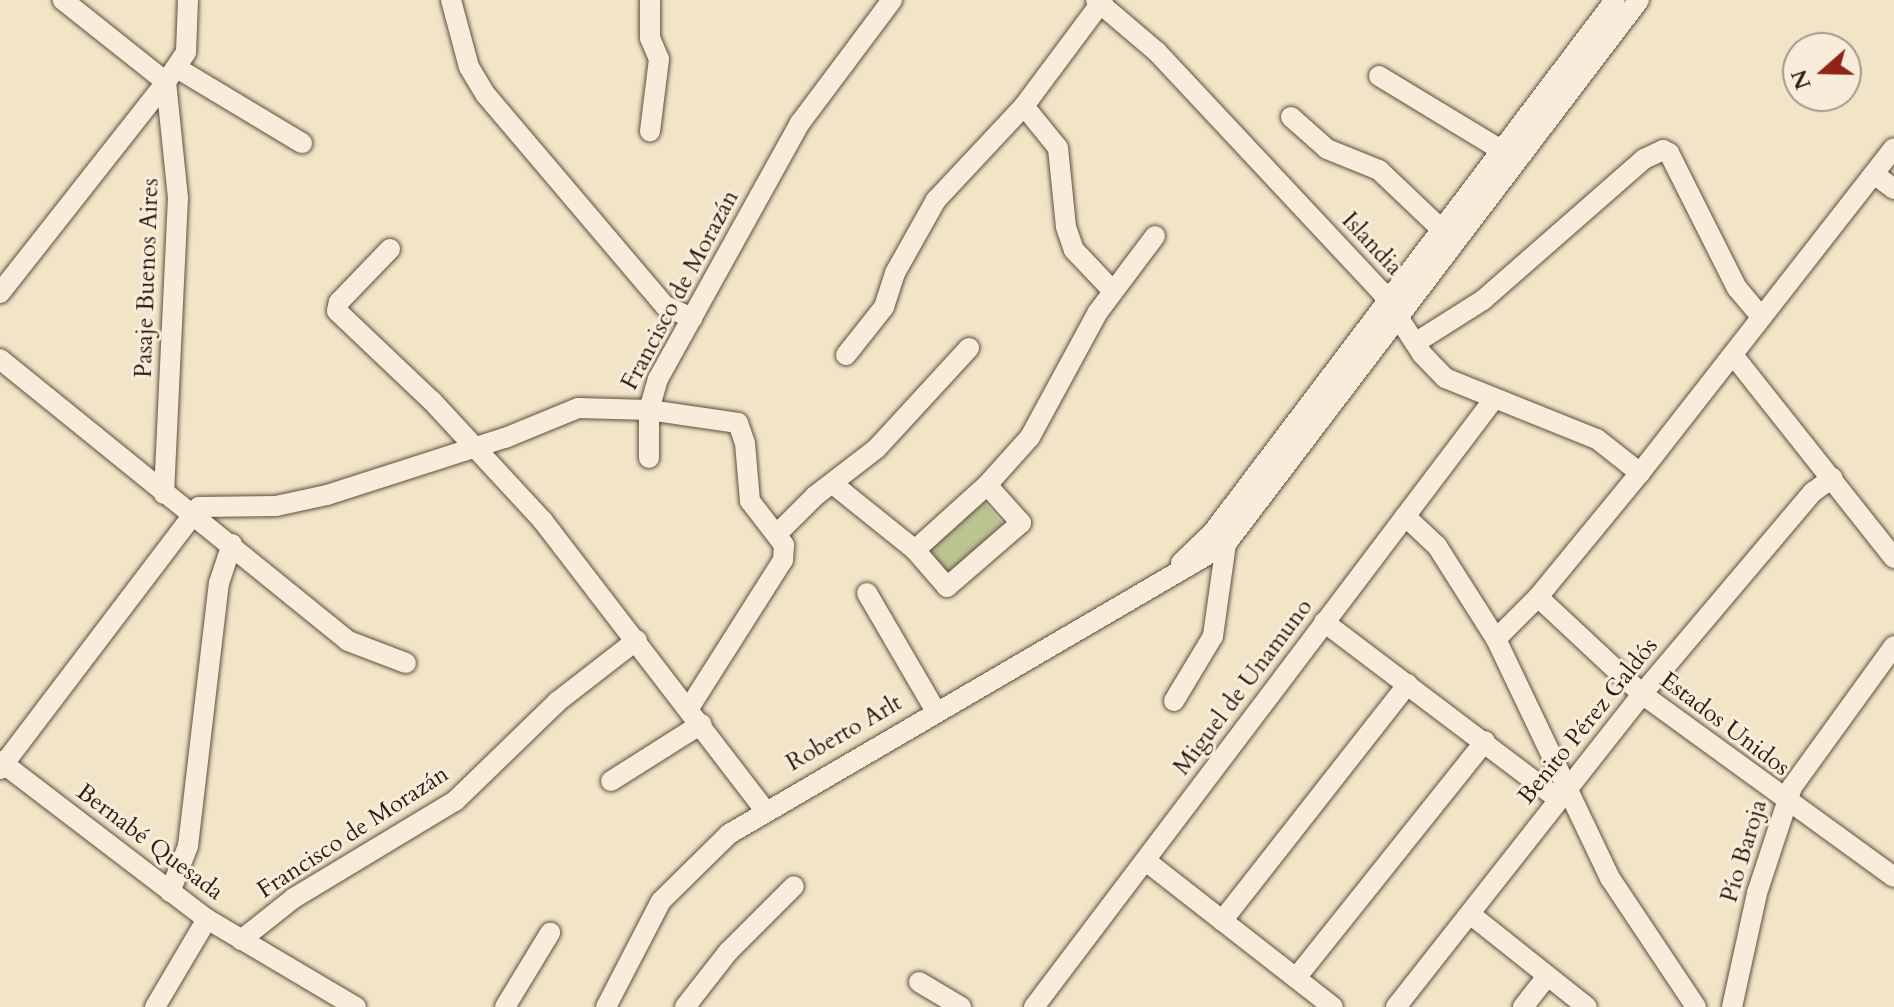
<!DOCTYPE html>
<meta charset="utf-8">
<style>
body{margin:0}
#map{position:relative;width:1894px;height:1007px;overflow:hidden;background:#f2e4c6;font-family:Cardo,serif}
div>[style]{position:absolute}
.green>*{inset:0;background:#bec392}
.roads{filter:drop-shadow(0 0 2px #5d4f40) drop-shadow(0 0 2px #5d4f40)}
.minor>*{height:20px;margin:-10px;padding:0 10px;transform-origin:10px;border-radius:10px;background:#f7edda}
span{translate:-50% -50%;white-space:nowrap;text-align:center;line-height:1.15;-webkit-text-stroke:6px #f7edda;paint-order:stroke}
.street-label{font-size:24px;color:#2b1d13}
.north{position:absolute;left:1782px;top:32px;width:80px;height:80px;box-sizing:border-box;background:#f7edda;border:2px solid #a59a8a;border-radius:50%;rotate:250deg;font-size:22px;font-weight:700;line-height:32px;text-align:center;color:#2b1d13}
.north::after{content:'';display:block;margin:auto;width:28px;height:36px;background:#8f2418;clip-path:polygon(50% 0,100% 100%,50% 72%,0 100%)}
</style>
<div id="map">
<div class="green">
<div style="clip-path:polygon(983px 501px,1003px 524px,946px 575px,926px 552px)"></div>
</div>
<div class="roads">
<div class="minor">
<div style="left:451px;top:0;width:69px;rotate:75deg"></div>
<div style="left:469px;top:67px;width:33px;rotate:59deg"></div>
<div style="left:486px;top:95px;width:277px;rotate:49.7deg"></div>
<div style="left:665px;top:306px;width:30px;rotate:24deg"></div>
<div style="left:650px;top:0;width:38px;rotate:90deg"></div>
<div style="left:650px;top:38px;width:23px;rotate:67deg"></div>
<div style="left:659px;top:59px;width:73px;rotate:97.1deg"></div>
<div style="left:1096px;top:0;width:80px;rotate:40.4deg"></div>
<div style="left:1157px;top:52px;width:328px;rotate:46.9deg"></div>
<div style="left:1381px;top:291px;width:75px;rotate:56.9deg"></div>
<div style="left:1422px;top:354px;width:33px;rotate:46deg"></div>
<div style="left:1445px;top:378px;width:164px;rotate:21.9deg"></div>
<div style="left:1597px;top:439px;width:55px;rotate:38.3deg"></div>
<div style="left:177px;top:68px;width:146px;rotate:31deg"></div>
<div style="left:1379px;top:76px;width:143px;rotate:31.2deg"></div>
<div style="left:1024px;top:106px;width:54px;rotate:51deg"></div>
<div style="left:1058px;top:148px;width:79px;rotate:84.2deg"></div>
<div style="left:1066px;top:227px;width:24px;rotate:71deg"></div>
<div style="left:1074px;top:250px;width:55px;rotate:46.5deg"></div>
<div style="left:1291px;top:117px;width:48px;rotate:41.6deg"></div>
<div style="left:1327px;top:149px;width:56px;rotate:22deg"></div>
<div style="left:1379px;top:170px;width:86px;rotate:43.6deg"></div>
<div style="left:1874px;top:174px;width:25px;rotate:37deg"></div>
<div style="left:390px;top:249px;width:74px;rotate:133.9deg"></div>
<div style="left:339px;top:302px;width:9px;rotate:103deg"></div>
<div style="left:337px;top:311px;width:131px;rotate:43.5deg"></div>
<div style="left:432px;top:401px;width:163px;rotate:47.2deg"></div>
<div style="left:543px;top:521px;width:363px;rotate:52.5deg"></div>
<div style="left:0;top:293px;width:268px;rotate:-51.8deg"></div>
<div style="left:166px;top:82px;width:132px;rotate:-141.5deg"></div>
<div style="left:1415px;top:343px;width:80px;rotate:-32.3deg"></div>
<div style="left:1483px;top:300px;width:214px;rotate:-41.2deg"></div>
<div style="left:1644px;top:159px;width:21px;rotate:-25deg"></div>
<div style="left:1663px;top:150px;width:7px;rotate:27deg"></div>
<div style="left:1669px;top:153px;width:151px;rotate:63.3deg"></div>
<div style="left:1737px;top:288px;width:38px;rotate:50deg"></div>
<div style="left:846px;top:355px;width:61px;rotate:-51.6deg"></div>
<div style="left:884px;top:307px;width:36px;rotate:-72deg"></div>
<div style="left:895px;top:273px;width:84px;rotate:-60.7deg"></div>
<div style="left:936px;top:200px;width:129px;rotate:-46.9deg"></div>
<div style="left:1024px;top:106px;width:132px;rotate:-53.3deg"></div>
<div style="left:1733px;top:355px;width:259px;rotate:51.6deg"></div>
<div style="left:0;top:359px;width:448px;rotate:39deg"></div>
<div style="left:348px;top:641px;width:62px;rotate:20.8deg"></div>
<div style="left:649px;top:458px;width:48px;rotate:-90deg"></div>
<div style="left:649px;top:410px;width:90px;rotate:8.3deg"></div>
<div style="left:738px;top:423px;width:21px;rotate:71deg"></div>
<div style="left:745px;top:443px;width:58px;rotate:85.1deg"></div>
<div style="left:750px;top:501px;width:56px;rotate:52.3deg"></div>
<div style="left:784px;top:545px;width:15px;rotate:94deg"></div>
<div style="left:783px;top:560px;width:175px;rotate:122.4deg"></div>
<div style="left:833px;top:484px;width:105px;rotate:38.8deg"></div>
<div style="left:915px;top:550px;width:49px;rotate:49.1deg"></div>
<div style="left:947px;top:587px;width:98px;rotate:-40.9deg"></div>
<div style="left:1021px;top:523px;width:51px;rotate:-131.8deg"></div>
<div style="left:164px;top:494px;width:296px;rotate:-87.3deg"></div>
<div style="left:178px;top:198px;width:117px;rotate:-95.9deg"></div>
<div style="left:166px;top:82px;width:36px;rotate:-56deg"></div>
<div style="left:186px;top:52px;width:52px;rotate:-87.8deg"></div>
<div style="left:1405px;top:516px;width:44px;rotate:43.2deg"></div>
<div style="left:1437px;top:546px;width:110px;rotate:57.6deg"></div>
<div style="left:1496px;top:639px;width:265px;rotate:64.5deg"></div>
<div style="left:1610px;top:878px;width:155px;rotate:56.3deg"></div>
<div style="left:777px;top:534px;width:54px;rotate:-45deg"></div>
<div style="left:815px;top:496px;width:78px;rotate:-37.7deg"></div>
<div style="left:877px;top:448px;width:136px;rotate:-47.4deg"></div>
<div style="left:915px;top:550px;width:97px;rotate:-42.1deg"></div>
<div style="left:987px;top:485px;width:64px;rotate:-48.1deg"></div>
<div style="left:1030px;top:437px;width:142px;rotate:-61.5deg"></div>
<div style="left:1098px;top:312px;width:95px;rotate:-53.1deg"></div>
<div style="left:1181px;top:563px;width:45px;rotate:-44.1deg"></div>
<div style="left:1213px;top:532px;width:667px;rotate:-52.92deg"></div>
<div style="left:867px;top:593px;width:135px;rotate:59.8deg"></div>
<div style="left:1538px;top:597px;width:142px;rotate:43deg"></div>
<div style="left:1642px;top:694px;width:311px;rotate:36deg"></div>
<div style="left:1324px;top:622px;width:292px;rotate:37.1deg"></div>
<div style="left:1496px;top:639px;width:59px;rotate:-45deg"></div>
<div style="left:1538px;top:597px;width:161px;rotate:-50.6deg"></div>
<div style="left:1640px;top:473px;width:412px;rotate:-52deg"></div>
<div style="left:1174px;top:701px;width:76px;rotate:-59deg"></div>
<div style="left:1213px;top:636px;width:93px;rotate:-82deg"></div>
<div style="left:0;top:761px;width:260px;rotate:37.4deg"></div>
<div style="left:207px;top:919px;width:173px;rotate:30.6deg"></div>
<div style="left:0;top:769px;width:329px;rotate:-52.8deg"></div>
<div style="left:199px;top:507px;width:77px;rotate:-0.7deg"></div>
<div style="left:276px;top:506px;width:52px;rotate:-12.2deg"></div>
<div style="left:327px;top:495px;width:187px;rotate:-17.8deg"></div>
<div style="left:505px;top:438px;width:79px;rotate:-22.3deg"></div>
<div style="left:578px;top:408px;width:71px;rotate:1.6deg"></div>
<div style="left:649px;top:410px;width:32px;rotate:-74deg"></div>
<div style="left:658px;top:379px;width:293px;rotate:-61deg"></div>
<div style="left:800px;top:123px;width:154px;rotate:-53.2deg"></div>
<div style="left:611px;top:781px;width:107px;rotate:-32.3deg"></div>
<div style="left:1146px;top:861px;width:237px;rotate:38deg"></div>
<div style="left:170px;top:892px;width:49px;rotate:-68.6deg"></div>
<div style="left:188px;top:846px;width:265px;rotate:-83.3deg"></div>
<div style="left:219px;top:583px;width:41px;rotate:-71.6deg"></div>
<div style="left:1470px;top:914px;width:149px;rotate:38.5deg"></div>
<div style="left:1222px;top:921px;width:301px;rotate:-51.9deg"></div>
<div style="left:241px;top:940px;width:68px;rotate:-38.4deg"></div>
<div style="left:294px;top:898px;width:188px;rotate:-31.1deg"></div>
<div style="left:455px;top:801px;width:142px;rotate:-44.1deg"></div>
<div style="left:557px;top:702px;width:101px;rotate:-37.8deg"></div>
<div style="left:1296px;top:978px;width:303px;rotate:-51.4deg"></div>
<div style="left:919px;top:982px;width:49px;rotate:30.8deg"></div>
<div style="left:155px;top:1007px;width:102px;rotate:-59.4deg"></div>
<div style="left:505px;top:1007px;width:87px;rotate:-58.7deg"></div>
<div style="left:606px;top:1007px;width:119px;rotate:-62.6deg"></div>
<div style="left:661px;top:901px;width:95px;rotate:-44.6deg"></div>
<div style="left:729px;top:834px;width:575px;rotate:-30.26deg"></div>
<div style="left:1226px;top:544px;width:683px;rotate:-52.79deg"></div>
<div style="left:685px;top:1007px;width:70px;rotate:-52deg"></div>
<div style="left:728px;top:952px;width:93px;rotate:-45deg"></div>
<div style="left:1034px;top:1007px;width:762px;rotate:-52.89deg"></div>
<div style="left:1396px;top:1007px;width:398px;rotate:-51.8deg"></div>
<div style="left:1642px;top:694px;width:265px;rotate:-49.8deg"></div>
<div style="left:1813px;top:492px;width:24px;rotate:-36deg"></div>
<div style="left:1523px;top:1007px;width:39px;rotate:-52deg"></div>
<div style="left:1732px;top:1007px;width:117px;rotate:-77.6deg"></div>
<div style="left:1757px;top:893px;width:112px;rotate:-71.7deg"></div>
<div style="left:1792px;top:787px;width:174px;rotate:-54.1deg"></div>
</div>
</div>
<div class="street-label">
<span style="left:1372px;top:244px;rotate:47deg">Islandia</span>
<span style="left:147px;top:278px;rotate:-88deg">Pasaje Buenos Aires</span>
<span style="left:680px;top:290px;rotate:-62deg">Francisco de Morazán</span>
<span style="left:1243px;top:687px;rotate:-53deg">Miguel de Unamuno</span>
<span style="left:1588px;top:721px;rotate:-51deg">Benito Pérez Galdós</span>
<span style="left:1725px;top:724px;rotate:37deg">Estados Unidos</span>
<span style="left:844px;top:733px;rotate:-30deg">Roberto Arlt</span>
<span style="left:353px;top:832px;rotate:-33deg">Francisco de Morazán</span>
<span style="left:150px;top:842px;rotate:37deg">Bernabé Quesada</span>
<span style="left:1744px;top:851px;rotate:-73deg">Pío Baroja</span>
</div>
<div class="north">N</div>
</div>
